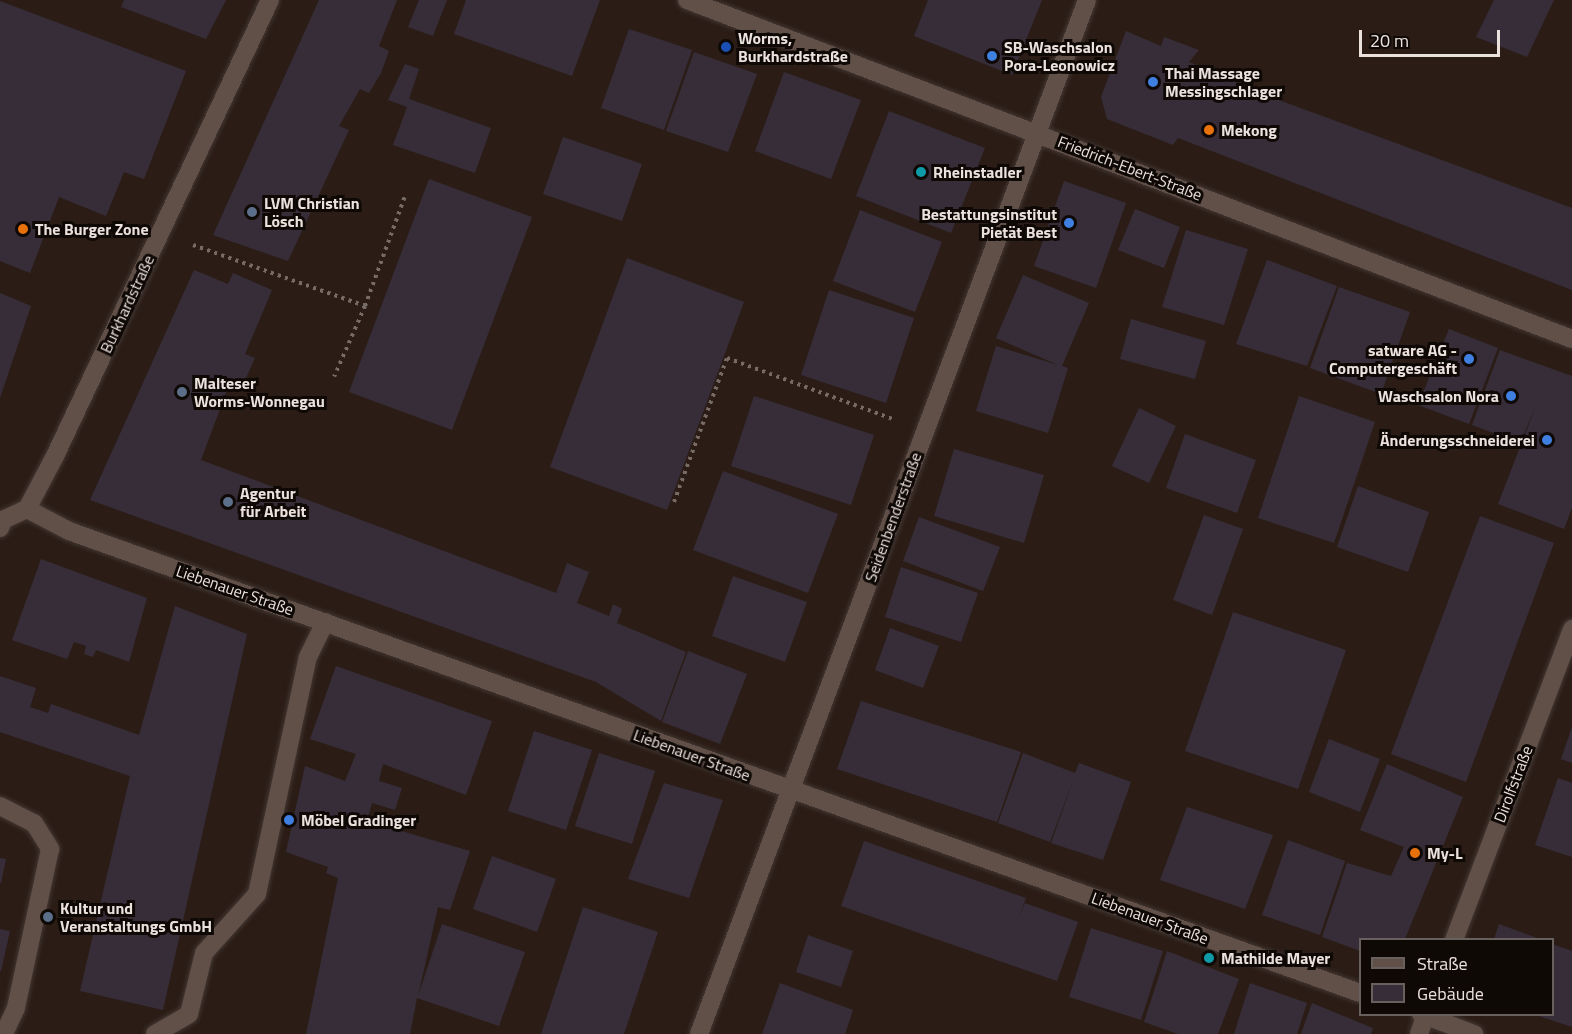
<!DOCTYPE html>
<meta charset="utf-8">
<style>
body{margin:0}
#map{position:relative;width:1572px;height:1034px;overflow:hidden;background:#2b1d16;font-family:"Titillium Web",sans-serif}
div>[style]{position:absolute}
.building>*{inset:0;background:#362d39}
.path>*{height:4px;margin-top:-2px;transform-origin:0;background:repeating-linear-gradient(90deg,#776b65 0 3px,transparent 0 7.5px)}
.roads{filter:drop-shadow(0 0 2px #433733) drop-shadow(0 0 2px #433733)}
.minor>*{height:18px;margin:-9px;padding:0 9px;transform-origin:9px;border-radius:9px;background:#615048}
.dots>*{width:16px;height:16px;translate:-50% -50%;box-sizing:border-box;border:3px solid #0f0906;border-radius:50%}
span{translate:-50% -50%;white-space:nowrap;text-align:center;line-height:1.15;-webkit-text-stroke:6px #0f0906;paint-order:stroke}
.poi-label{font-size:16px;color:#ece2dd;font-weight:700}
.left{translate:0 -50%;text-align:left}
.right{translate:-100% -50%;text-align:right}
.street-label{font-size:16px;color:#ece2dd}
.legend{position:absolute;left:1359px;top:938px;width:195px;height:78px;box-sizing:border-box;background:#0f0906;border:2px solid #67605c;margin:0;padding:8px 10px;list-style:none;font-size:18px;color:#ece2dd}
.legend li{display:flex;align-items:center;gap:12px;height:30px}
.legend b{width:30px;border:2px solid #67605c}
.scale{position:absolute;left:1359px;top:30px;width:141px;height:27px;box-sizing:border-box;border:3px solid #ece2dd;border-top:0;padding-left:8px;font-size:18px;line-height:21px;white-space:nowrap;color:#ece2dd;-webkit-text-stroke:4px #0f0906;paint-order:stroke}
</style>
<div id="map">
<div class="building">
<div style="clip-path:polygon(124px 0,226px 0,206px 39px,121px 7px)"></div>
<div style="clip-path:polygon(319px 0,397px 0,379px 46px,389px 51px,381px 73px,369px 93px,360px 89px,339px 126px,349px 130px,288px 261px,213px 235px)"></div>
<div style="clip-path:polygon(419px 0,447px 0,433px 36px,408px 27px)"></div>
<div style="clip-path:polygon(466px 0,600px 0,572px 76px,454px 34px)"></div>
<div style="clip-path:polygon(928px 0,1042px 0,1012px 75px,914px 36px)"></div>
<div style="clip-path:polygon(1494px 0,1554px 0,1527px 57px,1476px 37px)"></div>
<div style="clip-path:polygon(0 1px,186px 71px,144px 179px,124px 172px,106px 216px,59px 197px,30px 273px,0 261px)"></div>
<div style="clip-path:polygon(629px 29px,692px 50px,664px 130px,601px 108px)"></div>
<div style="clip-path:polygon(1126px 31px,1161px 46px,1164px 37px,1199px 50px,1189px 62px,1268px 96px,1572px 208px,1572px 290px,1178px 138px,1173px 145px,1107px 119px,1101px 97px)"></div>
<div style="clip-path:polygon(694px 52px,757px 74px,728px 152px,666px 131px)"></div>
<div style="clip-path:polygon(405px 64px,419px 69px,409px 99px,491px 128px,475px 173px,393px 145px,407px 107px,388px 100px)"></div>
<div style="clip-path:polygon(784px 72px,861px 100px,831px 179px,755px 151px)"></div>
<div style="clip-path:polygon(889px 111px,985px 148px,951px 233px,856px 196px)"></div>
<div style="clip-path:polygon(563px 137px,642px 164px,622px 221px,543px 194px)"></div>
<div style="clip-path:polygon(429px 179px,532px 217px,452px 430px,349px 392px)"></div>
<div style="clip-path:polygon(1064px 181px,1126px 203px,1096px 288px,1034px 266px)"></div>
<div style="clip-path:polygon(1135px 209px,1180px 227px,1164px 268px,1118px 250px)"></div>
<div style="clip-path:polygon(860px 210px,942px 242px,915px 312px,833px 281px)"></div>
<div style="clip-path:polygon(1186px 230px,1248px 249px,1224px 325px,1162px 307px)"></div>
<div style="clip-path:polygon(627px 258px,744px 302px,667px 510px,550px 467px)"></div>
<div style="clip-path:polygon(1267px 260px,1337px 286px,1307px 366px,1236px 344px)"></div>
<div style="clip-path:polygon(194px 270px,228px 284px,233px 273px,272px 290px,245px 354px,255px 358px,242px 387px,230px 382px,201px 460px,556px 593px,567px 563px,589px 572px,577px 603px,609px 616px,613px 604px,622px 609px,617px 623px,686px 652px,661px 721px,596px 682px,90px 500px)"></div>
<div style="clip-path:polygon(1023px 275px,1089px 303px,1062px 366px,1068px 368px,1048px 433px,976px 411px,996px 346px,1058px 365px,996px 338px)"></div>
<div style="clip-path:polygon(1339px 287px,1410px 312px,1381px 394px,1310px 368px)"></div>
<div style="clip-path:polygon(829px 290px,914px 318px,886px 403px,801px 375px)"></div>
<div style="clip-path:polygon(0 293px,31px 306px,0 398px)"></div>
<div style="clip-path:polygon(1131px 319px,1206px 341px,1195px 379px,1120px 359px)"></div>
<div style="clip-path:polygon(1449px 329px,1498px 348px,1469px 424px,1418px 405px)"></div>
<div style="clip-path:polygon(1500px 350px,1572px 376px,1572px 508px,1564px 529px,1498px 504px,1536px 406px,1520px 443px,1472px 425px)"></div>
<div style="clip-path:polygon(754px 396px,874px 435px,851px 505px,731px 466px)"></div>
<div style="clip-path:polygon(1299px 396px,1375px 422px,1334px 543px,1258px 518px)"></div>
<div style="clip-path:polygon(1139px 408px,1176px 426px,1149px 483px,1112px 466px)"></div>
<div style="clip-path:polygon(1185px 434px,1256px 460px,1237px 513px,1166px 488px)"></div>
<div style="clip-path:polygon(954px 449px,1044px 475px,1024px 543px,934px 516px)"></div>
<div style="clip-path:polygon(723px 471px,838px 514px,808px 593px,693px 550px)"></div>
<div style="clip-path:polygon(1358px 486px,1429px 512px,1408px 572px,1337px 547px)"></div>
<div style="clip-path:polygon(1204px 515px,1243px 529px,1212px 615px,1173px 600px)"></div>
<div style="clip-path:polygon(1480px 516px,1554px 543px,1466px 782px,1391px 754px)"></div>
<div style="clip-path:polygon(919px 517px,1000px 547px,983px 591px,903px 561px)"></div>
<div style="clip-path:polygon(41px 559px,147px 598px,129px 662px,96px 650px,93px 657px,84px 654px,86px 646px,74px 642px,67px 659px,12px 640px)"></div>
<div style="clip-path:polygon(901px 567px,978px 593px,961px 642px,885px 617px)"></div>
<div style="clip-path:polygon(733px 576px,807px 602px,785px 662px,712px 636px)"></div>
<div style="clip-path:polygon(175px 606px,247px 634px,163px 1010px,80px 991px,130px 776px,0 732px,0 676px,36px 688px,30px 707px,48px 713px,51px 704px,139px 735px)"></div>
<div style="clip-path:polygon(1233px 612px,1346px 650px,1298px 789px,1185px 751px)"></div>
<div style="clip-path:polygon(890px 628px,939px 646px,923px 688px,875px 670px)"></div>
<div style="clip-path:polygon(688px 651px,747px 674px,720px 744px,662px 722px)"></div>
<div style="clip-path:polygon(336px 666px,492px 721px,466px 795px,383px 764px,379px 781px,402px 788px,395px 810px,372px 803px,367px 821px,470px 851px,450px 910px,438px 907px,418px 996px,442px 924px,525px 952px,499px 1026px,417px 998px,410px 1034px,306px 1034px,338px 878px,326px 873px,328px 867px,286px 852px,305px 766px,345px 781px,356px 754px,310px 739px)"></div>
<div style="clip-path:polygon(861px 701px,1021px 752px,997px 822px,837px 769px)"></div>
<div style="clip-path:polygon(1572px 727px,1572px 763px,1561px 759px)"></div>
<div style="clip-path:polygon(534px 731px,592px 750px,566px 830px,508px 811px)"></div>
<div style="clip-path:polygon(1329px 739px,1380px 759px,1360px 812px,1309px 792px)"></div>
<div style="clip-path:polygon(599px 753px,655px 771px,632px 844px,575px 826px)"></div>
<div style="clip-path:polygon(1023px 753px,1075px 773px,1079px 763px,1131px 782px,1103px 860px,1051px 843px,1074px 778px,1050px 842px,998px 823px)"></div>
<div style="clip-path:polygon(1387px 764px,1463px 797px,1405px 939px,1360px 939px,1360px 951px,1322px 937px,1347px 863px,1391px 876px,1404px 847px,1360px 830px)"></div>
<div style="clip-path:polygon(1558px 778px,1572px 783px,1572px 857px,1535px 845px)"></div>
<div style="clip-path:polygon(664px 783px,723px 800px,689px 898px,628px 879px)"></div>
<div style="clip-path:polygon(1187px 807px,1273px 835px,1245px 909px,1160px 880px)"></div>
<div style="clip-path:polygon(1288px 840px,1345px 861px,1320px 935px,1262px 915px)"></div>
<div style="clip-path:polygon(864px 841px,1026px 898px,1018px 919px,1025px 903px,1078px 922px,1057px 981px,841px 906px)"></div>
<div style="clip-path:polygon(492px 856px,556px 879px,537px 932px,473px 909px)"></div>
<div style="clip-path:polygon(0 858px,6px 859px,1px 883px,0 883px)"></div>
<div style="clip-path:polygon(583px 907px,658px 932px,624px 1034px,541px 1034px)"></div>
<div style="clip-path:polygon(1499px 924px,1540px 939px,1494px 939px)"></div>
<div style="clip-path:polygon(1091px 928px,1163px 951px,1141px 1020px,1069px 997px)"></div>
<div style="clip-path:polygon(0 929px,10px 931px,1px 971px,0 971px)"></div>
<div style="clip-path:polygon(808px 935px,853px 951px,841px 987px,796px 972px)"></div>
<div style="clip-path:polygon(1552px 944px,1572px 951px,1572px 1027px,1536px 1015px,1552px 1014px)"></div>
<div style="clip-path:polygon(1167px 951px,1239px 979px,1218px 1034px,1178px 1034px,1144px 1022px)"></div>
<div style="clip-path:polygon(780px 983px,853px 1010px,845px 1034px,762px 1034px)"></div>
<div style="clip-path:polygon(1250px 983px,1307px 1003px,1297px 1034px,1234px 1034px)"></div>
<div style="clip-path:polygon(1312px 1003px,1373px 1028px,1371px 1034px,1301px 1034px)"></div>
</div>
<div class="path">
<div style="left:193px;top:245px;width:182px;rotate:19.5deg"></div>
<div style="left:365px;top:306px;width:77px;rotate:113.6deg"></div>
<div style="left:365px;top:306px;width:117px;rotate:-70deg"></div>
<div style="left:674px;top:502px;width:153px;rotate:-69.8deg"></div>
<div style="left:727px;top:358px;width:177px;rotate:20.2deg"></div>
</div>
<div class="roads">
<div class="minor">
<div style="left:687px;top:0;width:948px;rotate:20.96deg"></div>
<div style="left:27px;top:509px;width:47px;rotate:27.6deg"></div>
<div style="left:69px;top:531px;width:1371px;rotate:19.69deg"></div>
<div style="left:0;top:528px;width:9px;rotate:-69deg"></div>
<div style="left:3px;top:520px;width:26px;rotate:-25deg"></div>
<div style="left:27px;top:509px;width:60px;rotate:-62.2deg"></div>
<div style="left:55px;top:456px;width:504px;rotate:-64.76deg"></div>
<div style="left:0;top:806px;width:38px;rotate:27deg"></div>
<div style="left:34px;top:823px;width:31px;rotate:58deg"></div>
<div style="left:50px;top:849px;width:163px;rotate:102.1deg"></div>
<div style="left:16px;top:1008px;width:29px;rotate:115deg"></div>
<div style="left:1454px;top:940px;width:333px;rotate:-69.2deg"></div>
<div style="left:1421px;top:1014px;width:57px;rotate:20.7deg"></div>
<div style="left:155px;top:1034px;width:39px;rotate:-30deg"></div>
<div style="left:189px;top:1014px;width:63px;rotate:-76.2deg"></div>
<div style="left:204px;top:953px;width:79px;rotate:-48.1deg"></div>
<div style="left:257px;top:894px;width:242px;rotate:-77.9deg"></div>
<div style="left:308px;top:657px;width:39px;rotate:-64deg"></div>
<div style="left:699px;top:1034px;width:1104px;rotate:-69.43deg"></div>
<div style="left:1419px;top:1034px;width:21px;rotate:-71deg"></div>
</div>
</div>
<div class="dots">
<div style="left:726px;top:47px;background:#1a4fb4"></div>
<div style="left:992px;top:56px;background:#3f7fe0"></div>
<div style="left:1153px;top:82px;background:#3f7fe0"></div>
<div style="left:1209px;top:130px;background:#e8710a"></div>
<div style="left:921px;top:172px;background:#0f9aa8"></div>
<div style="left:252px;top:212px;background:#5c6f8a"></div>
<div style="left:1069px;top:223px;background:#3f7fe0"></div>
<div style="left:23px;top:229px;background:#e8710a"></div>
<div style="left:1469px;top:359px;background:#3f7fe0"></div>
<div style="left:182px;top:392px;background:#5c6f8a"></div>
<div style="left:1511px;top:396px;background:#3f7fe0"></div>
<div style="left:1547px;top:440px;background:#3f7fe0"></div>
<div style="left:228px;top:502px;background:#5c6f8a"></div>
<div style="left:289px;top:820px;background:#3f7fe0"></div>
<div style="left:1415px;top:853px;background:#e8710a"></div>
<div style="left:48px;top:917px;background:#5c6f8a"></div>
<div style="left:1209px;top:958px;background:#0f9aa8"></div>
</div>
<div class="poi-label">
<span class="left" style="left:738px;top:47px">Worms,<br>Burkhardstraße</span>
<span class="left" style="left:1004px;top:56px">SB-Waschsalon<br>Pora-Leonowicz</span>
<span class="left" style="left:1165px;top:82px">Thai Massage<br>Messingschlager</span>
<span class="left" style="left:1221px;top:130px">Mekong</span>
<span class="left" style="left:933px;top:172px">Rheinstadler</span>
<span class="left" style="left:264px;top:212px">LVM Christian<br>Lösch</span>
<span class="right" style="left:1057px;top:223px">Bestattungsinstitut<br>Pietät Best</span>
<span class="left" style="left:35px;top:229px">The Burger Zone</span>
<span class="right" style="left:1457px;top:359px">satware AG -<br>Computergeschäft</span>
<span class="left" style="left:194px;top:392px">Malteser<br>Worms-Wonnegau</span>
<span class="right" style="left:1499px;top:396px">Waschsalon Nora</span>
<span class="right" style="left:1535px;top:440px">Änderungsschneiderei</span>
<span class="left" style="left:240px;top:502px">Agentur<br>für Arbeit</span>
<span class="left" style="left:301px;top:820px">Möbel Gradinger</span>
<span class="left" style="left:1427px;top:853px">My-L</span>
<span class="left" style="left:60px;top:917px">Kultur und<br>Veranstaltungs GmbH</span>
<span class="left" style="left:1221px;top:958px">Mathilde Mayer</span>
</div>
<div class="street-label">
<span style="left:1130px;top:168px;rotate:21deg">Friedrich-Ebert-Straße</span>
<span style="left:127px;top:304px;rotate:-65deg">Burkhardstraße</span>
<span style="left:893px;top:517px;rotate:-70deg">Seidenbenderstraße</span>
<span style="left:235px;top:590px;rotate:19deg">Liebenauer Straße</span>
<span style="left:692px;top:755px;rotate:20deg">Liebenauer Straße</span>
<span style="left:1513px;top:784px;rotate:-69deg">Dirolfstraße</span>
<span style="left:1150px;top:918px;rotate:20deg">Liebenauer Straße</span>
</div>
<ul class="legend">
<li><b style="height:8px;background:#615048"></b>Straße</li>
<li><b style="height:16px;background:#362d39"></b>Gebäude</li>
</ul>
<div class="scale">20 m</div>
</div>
